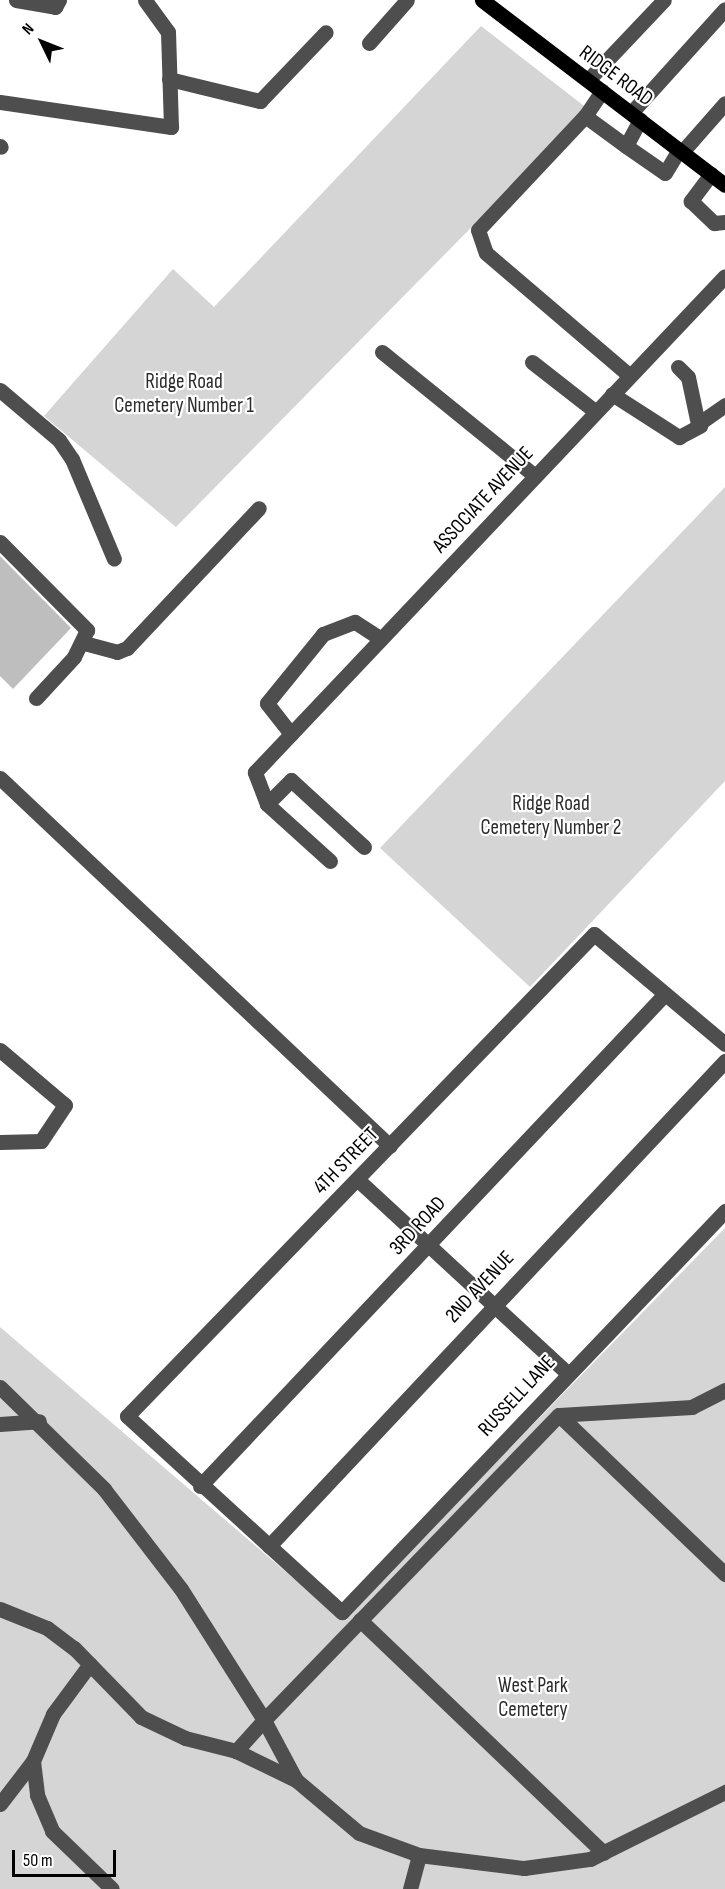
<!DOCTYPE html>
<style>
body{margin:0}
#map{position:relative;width:725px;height:1889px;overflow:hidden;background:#fff;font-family:"Sofia Sans Condensed",sans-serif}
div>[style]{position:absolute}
.green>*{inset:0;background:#d5d5d5}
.building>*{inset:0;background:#bebebe}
.minor>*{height:15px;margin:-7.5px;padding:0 7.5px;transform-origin:7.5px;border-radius:7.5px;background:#4e4e4e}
.major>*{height:15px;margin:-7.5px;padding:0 7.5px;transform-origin:7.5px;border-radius:7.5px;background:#000}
span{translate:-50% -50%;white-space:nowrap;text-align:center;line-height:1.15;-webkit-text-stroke:4.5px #fff;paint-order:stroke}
.street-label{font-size:21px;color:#000}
.park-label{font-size:21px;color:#2c2c2c}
.north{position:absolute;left:12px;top:12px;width:60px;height:60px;-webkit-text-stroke:4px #fff;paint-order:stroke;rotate:313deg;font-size:16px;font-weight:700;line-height:24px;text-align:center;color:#000}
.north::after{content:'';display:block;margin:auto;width:21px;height:27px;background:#000;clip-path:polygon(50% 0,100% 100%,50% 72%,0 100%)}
.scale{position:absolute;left:12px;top:1850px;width:104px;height:27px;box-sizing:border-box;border:3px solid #000;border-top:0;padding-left:8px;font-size:18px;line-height:21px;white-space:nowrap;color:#000;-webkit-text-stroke:4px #fff;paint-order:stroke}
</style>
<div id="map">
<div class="green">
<div style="clip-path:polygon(481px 26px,588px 109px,176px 527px,44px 416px,173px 269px,214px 307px)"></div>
<div style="clip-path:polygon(725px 487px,725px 781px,530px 987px,380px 848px)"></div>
<div style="clip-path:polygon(725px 1228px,725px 1889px,0 1889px,0 1327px,342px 1620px)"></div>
</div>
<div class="building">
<div style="clip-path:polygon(0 556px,71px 628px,13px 689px,0 676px)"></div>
</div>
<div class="minor">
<div style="left:16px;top:0;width:40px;rotate:10deg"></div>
<div style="left:55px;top:7px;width:8px;rotate:-60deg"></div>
<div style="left:369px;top:43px;width:57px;rotate:-48.5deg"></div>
<div style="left:169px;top:79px;width:94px;rotate:13.6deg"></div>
<div style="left:260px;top:101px;width:95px;rotate:-46.3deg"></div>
<div style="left:588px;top:80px;width:110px;rotate:-46.5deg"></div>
<div style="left:602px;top:91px;width:30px;rotate:124deg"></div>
<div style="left:585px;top:116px;width:51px;rotate:36.2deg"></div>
<div style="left:626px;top:146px;width:30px;rotate:-62deg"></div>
<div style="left:0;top:102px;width:173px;rotate:8.3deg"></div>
<div style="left:171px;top:127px;width:95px;rotate:-91.8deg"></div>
<div style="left:168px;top:32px;width:39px;rotate:-126deg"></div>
<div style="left:631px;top:113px;width:140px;rotate:-47.9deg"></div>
<div style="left:585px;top:116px;width:156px;rotate:133.2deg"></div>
<div style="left:478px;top:230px;width:24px;rotate:71deg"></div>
<div style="left:486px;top:253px;width:189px;rotate:40.5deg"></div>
<div style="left:0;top:146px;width:1px;rotate:45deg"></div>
<div style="left:626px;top:146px;width:47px;rotate:34.7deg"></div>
<div style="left:665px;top:173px;width:27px;rotate:-59deg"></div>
<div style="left:682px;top:152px;width:65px;rotate:-48.7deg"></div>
<div style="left:711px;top:174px;width:34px;rotate:127deg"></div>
<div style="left:691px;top:201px;width:32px;rotate:44deg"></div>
<div style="left:714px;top:223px;width:11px;rotate:-5deg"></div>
<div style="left:382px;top:352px;width:197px;rotate:39deg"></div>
<div style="left:532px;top:362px;width:81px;rotate:38deg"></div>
<div style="left:678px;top:367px;width:14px;rotate:45deg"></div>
<div style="left:688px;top:377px;width:48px;rotate:78deg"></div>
<div style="left:698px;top:424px;width:33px;rotate:-35deg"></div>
<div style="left:0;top:390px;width:77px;rotate:40.3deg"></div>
<div style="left:59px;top:440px;width:23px;rotate:56deg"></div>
<div style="left:72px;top:459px;width:108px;rotate:67.2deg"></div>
<div style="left:612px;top:394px;width:80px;rotate:32.7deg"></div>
<div style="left:679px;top:437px;width:24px;rotate:-28deg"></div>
<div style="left:0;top:542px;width:124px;rotate:45.3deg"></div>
<div style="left:87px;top:630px;width:30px;rotate:116deg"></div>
<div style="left:74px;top:657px;width:56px;rotate:132.8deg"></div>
<div style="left:84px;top:643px;width:34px;rotate:15deg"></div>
<div style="left:117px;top:652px;width:11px;rotate:-22deg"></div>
<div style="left:127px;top:648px;width:192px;rotate:-46.7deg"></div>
<div style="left:291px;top:734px;width:39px;rotate:-128deg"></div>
<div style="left:267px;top:703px;width:89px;rotate:-50.9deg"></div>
<div style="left:323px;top:634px;width:34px;rotate:-21deg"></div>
<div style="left:355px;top:622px;width:31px;rotate:33deg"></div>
<div style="left:0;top:778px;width:536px;rotate:43.34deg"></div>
<div style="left:267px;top:804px;width:34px;rotate:-45deg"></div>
<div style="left:291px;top:780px;width:99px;rotate:42.5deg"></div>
<div style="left:330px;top:861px;width:85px;rotate:-137.9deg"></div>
<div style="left:267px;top:804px;width:34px;rotate:-111deg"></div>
<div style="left:255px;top:772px;width:683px;rotate:-46.54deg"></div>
<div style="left:725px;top:1044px;width:171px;rotate:-140deg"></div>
<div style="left:594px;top:934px;width:671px;rotate:134.09deg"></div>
<div style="left:127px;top:1416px;width:291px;rotate:42.4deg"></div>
<div style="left:342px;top:1612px;width:555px;rotate:-46.32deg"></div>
<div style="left:0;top:1050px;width:85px;rotate:40.2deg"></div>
<div style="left:65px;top:1105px;width:43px;rotate:123.7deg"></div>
<div style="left:41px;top:1141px;width:41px;rotate:178.6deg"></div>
<div style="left:358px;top:1180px;width:284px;rotate:42.7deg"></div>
<div style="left:0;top:1387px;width:146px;rotate:44.4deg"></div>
<div style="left:104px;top:1489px;width:126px;rotate:52.4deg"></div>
<div style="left:181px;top:1589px;width:155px;rotate:57.6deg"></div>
<div style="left:264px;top:1720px;width:424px;rotate:-46deg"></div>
<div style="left:725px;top:1390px;width:37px;rotate:153deg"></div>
<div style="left:692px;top:1407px;width:133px;rotate:176.6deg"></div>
<div style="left:559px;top:1415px;width:230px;rotate:43.8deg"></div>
<div style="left:0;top:1424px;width:39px;rotate:-4deg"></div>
<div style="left:200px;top:1486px;width:677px;rotate:-46.62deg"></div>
<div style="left:269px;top:1546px;width:666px;rotate:-46.77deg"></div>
<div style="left:0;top:1609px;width:51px;rotate:22deg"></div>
<div style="left:47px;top:1628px;width:34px;rotate:37deg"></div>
<div style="left:74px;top:1648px;width:96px;rotate:45.8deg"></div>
<div style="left:141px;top:1717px;width:49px;rotate:25.5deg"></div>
<div style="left:185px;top:1738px;width:53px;rotate:14.3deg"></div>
<div style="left:360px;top:1620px;width:337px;rotate:43.7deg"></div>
<div style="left:33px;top:1761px;width:34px;rotate:83deg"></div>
<div style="left:37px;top:1795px;width:39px;rotate:67deg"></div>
<div style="left:52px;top:1831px;width:83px;rotate:44deg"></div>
<div style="left:296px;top:1780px;width:68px;rotate:-118.1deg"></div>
<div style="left:264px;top:1720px;width:42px;rotate:132.1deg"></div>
<div style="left:236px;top:1751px;width:67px;rotate:25.8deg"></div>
<div style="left:296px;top:1780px;width:82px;rotate:40.1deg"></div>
<div style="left:359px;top:1833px;width:64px;rotate:20.1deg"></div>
<div style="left:419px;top:1855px;width:106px;rotate:7.1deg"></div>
<div style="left:524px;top:1868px;width:67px;rotate:-7.8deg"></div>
<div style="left:590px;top:1859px;width:151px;rotate:-26.4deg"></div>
<div style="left:0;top:1804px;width:54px;rotate:-52.5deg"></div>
<div style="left:33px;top:1761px;width:51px;rotate:-66.9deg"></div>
<div style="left:53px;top:1714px;width:62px;rotate:-53.5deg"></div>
<div style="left:410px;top:1889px;width:35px;rotate:-75deg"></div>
</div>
<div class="major">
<div style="left:482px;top:0;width:305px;rotate:37.3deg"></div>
</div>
<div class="street-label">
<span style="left:616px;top:76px;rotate:37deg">RIDGE ROAD</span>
<span style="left:483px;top:500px;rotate:-47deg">ASSOCIATE AVENUE</span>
<span style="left:346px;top:1161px;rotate:-46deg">4TH STREET</span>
<span style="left:418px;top:1226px;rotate:-47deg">3RD ROAD</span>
<span style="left:480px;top:1287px;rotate:-47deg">2ND AVENUE</span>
<span style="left:517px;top:1396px;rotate:-47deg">RUSSELL LANE</span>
</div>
<div class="park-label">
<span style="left:184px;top:394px">Ridge Road<br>Cemetery Number 1</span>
<span style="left:551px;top:816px">Ridge Road<br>Cemetery Number 2</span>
<span style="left:533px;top:1698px">West Park<br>Cemetery</span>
</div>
<div class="north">N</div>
<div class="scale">50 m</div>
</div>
